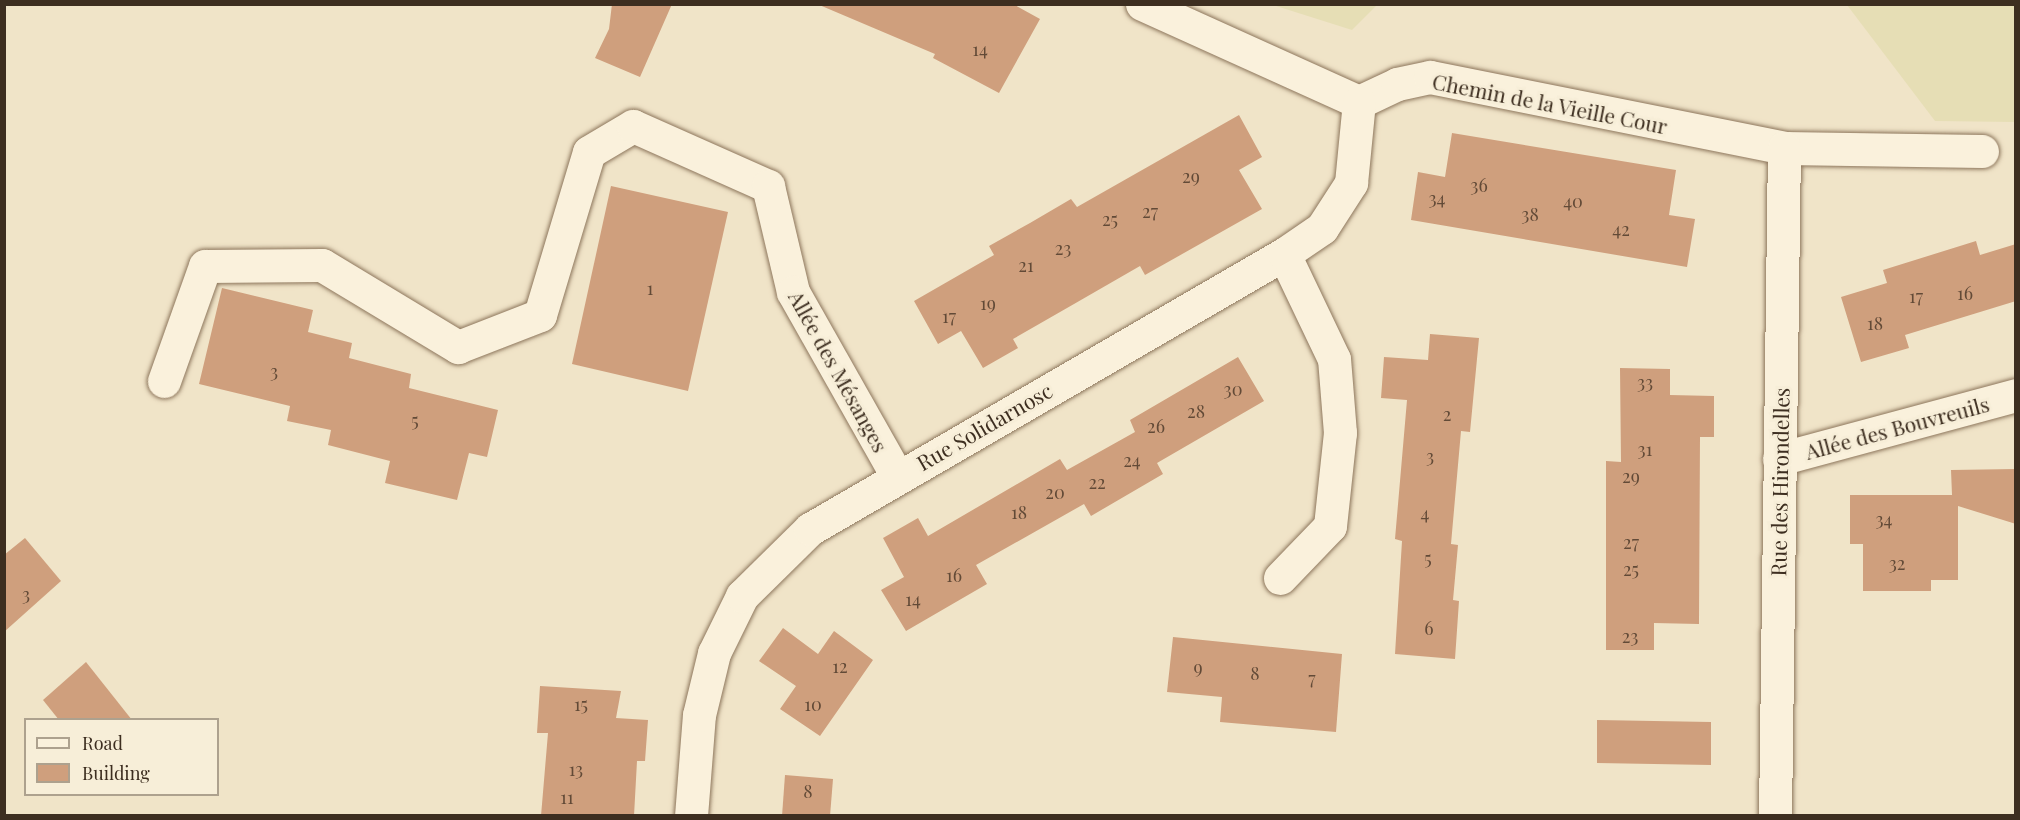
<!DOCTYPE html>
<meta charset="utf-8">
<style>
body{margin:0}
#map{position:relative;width:2020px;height:820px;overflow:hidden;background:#f0e4c8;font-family:"Playfair Display",serif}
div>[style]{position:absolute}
.farmland>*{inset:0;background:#e6deb5}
.building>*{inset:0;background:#cf9f7d}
.roads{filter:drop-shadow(0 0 2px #8d765c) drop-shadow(0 0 2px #8d765c)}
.minor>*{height:33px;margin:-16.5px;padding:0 16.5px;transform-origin:16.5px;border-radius:16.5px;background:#faf1dc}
span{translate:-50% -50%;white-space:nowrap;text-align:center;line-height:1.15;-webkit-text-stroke:6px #f7eed8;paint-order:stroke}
.number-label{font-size:18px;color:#624a37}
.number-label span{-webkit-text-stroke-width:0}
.street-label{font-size:21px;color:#3d2e20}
.frame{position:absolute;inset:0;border:6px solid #3d2e20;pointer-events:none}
.legend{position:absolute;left:24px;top:718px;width:195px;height:78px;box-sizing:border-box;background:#f7eed8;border:2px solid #ada18e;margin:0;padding:8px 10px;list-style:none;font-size:18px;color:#3d2e20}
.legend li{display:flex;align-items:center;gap:12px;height:30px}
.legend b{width:30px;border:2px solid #ada18e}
</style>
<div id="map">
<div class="farmland">
<div style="clip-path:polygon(1273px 5px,1377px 5px,1352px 30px)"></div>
<div style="clip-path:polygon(1847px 5px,2015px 5px,2015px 122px,1935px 121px)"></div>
</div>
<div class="building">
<div style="clip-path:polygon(612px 4px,672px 4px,640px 77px,595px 58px,609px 29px)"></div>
<div style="clip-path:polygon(817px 4px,1013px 4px,1040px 19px,999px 93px,933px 58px,935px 54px)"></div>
<div style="clip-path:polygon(1239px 115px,1262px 157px,1239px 170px,1262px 209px,1145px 275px,1140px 266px,1074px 304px,1013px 339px,1018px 348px,983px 368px,961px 331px,938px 344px,914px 301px,994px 255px,989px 246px,1030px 223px,1071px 199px,1077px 207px)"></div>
<div style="clip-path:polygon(1452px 133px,1676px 170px,1669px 215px,1695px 219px,1687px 267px,1411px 220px,1418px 172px,1445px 177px)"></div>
<div style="clip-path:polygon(611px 186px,728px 212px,688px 391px,572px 364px)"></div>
<div style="clip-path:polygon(1976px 241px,1980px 255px,2016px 244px,2016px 301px,1905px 335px,1909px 348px,1861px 362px,1841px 297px,1887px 283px,1883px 270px)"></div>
<div style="clip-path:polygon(222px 288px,313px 310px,308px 332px,352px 343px,349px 358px,411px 374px,409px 388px,498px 410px,487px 457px,469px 453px,457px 500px,385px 483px,390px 461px,328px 445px,331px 430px,287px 421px,290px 406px,199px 384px)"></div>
<div style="clip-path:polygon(1430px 334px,1479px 338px,1470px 432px,1461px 431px,1451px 544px,1458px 545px,1453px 600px,1459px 601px,1455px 659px,1395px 654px,1402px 541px,1395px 539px,1407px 400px,1381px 398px,1384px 357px,1428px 360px)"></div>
<div style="clip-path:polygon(1238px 357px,1264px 401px,1157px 463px,1163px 474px,1091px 516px,1084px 504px,976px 565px,987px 584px,906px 631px,881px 590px,904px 577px,883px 538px,918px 518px,928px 536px,1060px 459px,1067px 470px,1135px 432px,1130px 420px)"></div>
<div style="clip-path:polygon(1620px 368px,1670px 369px,1670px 395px,1714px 396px,1714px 437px,1700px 437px,1699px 624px,1654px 623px,1654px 650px,1606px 650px,1606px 461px,1621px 462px)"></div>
<div style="clip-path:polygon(2016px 469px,2016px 524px,1958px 506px,1958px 580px,1931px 580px,1931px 591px,1863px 591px,1863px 544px,1850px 544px,1850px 495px,1952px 495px,1951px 470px)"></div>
<div style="clip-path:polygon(25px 538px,61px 581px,4px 632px,4px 555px)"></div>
<div style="clip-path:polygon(783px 628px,818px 654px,834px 631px,873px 660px,820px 736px,780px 709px,796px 686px,759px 661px)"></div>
<div style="clip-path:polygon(1173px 637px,1342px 654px,1336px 732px,1220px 722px,1222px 697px,1167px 692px)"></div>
<div style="clip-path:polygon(86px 662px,132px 720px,59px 720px,43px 700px)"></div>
<div style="clip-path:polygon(540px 686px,621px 691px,616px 718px,648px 720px,645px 761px,637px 761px,634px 816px,541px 816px,548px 733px,537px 733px)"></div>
<div style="clip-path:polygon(1597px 720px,1711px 722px,1711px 765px,1597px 763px)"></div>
<div style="clip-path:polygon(785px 775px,833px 779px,830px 816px,782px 816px)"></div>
</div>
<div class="roads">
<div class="minor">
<div style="left:1142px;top:4px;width:238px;rotate:24.3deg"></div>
<div style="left:1359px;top:102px;width:42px;rotate:-25.3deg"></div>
<div style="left:1397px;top:84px;width:34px;rotate:-12deg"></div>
<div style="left:1430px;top:77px;width:361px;rotate:11.3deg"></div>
<div style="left:1784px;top:148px;width:198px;rotate:0.9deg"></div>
<div style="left:164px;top:381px;width:122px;rotate:-70.4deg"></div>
<div style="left:205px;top:266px;width:117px;rotate:-0.5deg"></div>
<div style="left:322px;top:265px;width:159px;rotate:31.1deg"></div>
<div style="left:458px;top:347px;width:88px;rotate:-21.3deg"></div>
<div style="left:540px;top:315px;width:170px;rotate:-73.3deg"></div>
<div style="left:589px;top:152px;width:51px;rotate:-30.6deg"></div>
<div style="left:633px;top:126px;width:148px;rotate:24deg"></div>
<div style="left:768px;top:186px;width:109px;rotate:76.7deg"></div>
<div style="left:793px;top:292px;width:211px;rotate:60.5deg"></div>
<div style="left:1779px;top:459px;width:245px;rotate:-15.1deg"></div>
<div style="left:1280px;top:578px;width:72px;rotate:-46.1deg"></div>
<div style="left:1330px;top:526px;width:94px;rotate:-83.9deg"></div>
<div style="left:1340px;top:433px;width:74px;rotate:-94.6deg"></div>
<div style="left:1334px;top:359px;width:116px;rotate:-115.5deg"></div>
<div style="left:691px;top:816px;width:101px;rotate:-85.5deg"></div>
<div style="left:699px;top:715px;width:64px;rotate:-76.4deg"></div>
<div style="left:714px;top:653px;width:64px;rotate:-63.8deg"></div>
<div style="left:742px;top:596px;width:95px;rotate:-44.6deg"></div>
<div style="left:810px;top:529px;width:548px;rotate:-30.12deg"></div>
<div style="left:1284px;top:254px;width:46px;rotate:-34.4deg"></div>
<div style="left:1322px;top:228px;width:54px;rotate:-57.2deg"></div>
<div style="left:1351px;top:183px;width:81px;rotate:-84.4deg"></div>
<div style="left:1775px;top:816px;width:668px;rotate:-89.23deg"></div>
</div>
</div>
<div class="number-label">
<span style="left:980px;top:49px">14</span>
<span style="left:1191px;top:176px">29</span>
<span style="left:1479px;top:185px">36</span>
<span style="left:1437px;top:198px">34</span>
<span style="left:1573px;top:201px">40</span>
<span style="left:1150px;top:211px">27</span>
<span style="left:1530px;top:214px">38</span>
<span style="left:1110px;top:219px">25</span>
<span style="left:1621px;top:229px">42</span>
<span style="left:1063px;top:248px">23</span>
<span style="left:1026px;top:265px">21</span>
<span style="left:650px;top:288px">1</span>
<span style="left:1965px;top:293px">16</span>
<span style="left:1916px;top:296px">17</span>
<span style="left:988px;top:303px">19</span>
<span style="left:949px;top:316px">17</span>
<span style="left:1875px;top:323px">18</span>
<span style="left:274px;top:371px">3</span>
<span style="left:1645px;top:382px">33</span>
<span style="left:1233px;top:389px">30</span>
<span style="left:1196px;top:411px">28</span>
<span style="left:1447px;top:414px">2</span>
<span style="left:415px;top:420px">5</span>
<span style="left:1156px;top:426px">26</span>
<span style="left:1645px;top:449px">31</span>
<span style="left:1430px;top:456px">3</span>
<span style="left:1132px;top:460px">24</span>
<span style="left:1631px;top:476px">29</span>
<span style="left:1097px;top:482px">22</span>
<span style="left:1055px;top:492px">20</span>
<span style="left:1019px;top:512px">18</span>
<span style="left:1425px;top:513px">4</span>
<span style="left:1884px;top:519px">34</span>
<span style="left:1631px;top:542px">27</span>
<span style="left:1428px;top:558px">5</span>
<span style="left:1897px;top:563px">32</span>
<span style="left:1631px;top:569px">25</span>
<span style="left:954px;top:575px">16</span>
<span style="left:26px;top:594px">3</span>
<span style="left:913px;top:599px">14</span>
<span style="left:1429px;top:628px">6</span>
<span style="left:1630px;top:636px">23</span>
<span style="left:840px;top:666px">12</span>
<span style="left:1198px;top:667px">9</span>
<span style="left:1255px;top:673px">8</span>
<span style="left:1312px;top:678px">7</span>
<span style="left:581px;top:704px">15</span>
<span style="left:813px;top:704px">10</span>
<span style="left:576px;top:769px">13</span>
<span style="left:808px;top:791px">8</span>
<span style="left:567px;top:797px">11</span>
</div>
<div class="street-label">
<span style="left:1550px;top:103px;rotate:11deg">Chemin de la Vieille Cour</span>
<span style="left:839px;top:371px;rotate:61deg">Allée des Mésanges</span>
<span style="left:984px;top:426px;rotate:-30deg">Rue Solidarnosc</span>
<span style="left:1897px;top:427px;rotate:-15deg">Allée des Bouvreuils</span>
<span style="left:1779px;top:482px;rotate:-89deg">Rue des Hirondelles</span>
</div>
<div class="frame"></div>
<ul class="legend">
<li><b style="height:8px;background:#faf1dc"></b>Road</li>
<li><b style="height:16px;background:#cf9f7d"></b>Building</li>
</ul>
</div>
